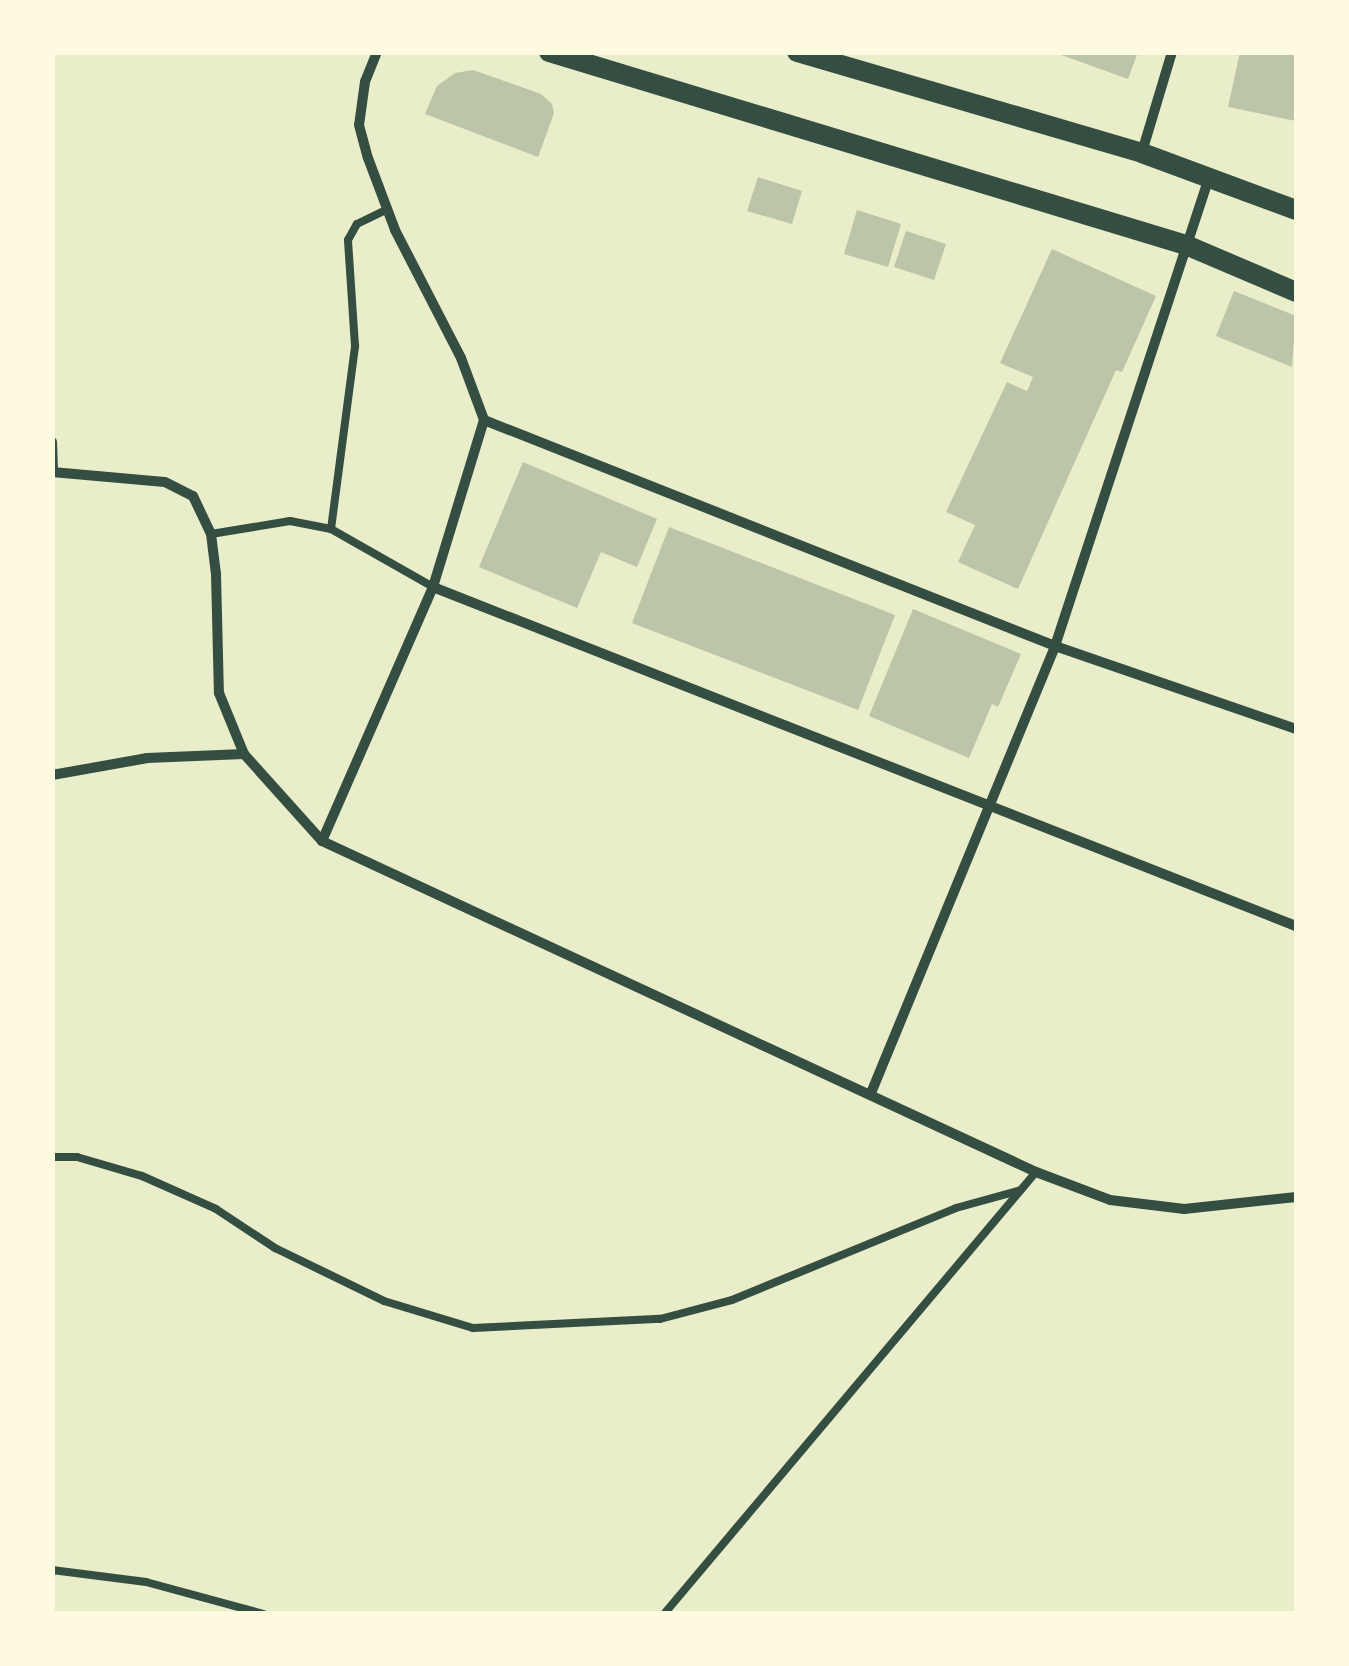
<!DOCTYPE html>
<style>
body{margin:0}
#map{position:relative;width:1349px;height:1666px;overflow:hidden;background:#e9edc9;font-family:"DejaVu Sans",sans-serif}
div>[style]{position:absolute}
.building>*{inset:0;background:#bcc5a7}
.service>*{height:8px;margin:-4px;padding:0 4px;transform-origin:4px;border-radius:4px;background:#344e41}
.minor>*{height:10px;margin:-5px;padding:0 5px;transform-origin:5px;border-radius:5px;background:#344e41}
.secondary>*{height:20px;margin:-10px;padding:0 10px;transform-origin:10px;border-radius:10px;background:#344e41}
span{translate:-50% -50%;white-space:nowrap;text-align:center;line-height:1.15;-webkit-text-stroke:9px #fefae0;paint-order:stroke}
.frame{position:absolute;inset:0;border:55px solid #fefae0;pointer-events:none}
</style>
<div id="map">
<div class="building">
<div style="clip-path:polygon(1053px 52px,1138px 52px,1128px 79px)"></div>
<div style="clip-path:polygon(1240px 52px,1296px 52px,1296px 121px,1228px 107px)"></div>
<div style="clip-path:polygon(473px 70px,541px 94px,552px 104px,554px 113px,538px 157px,425px 114px,437px 86px,455px 73px)"></div>
<div style="clip-path:polygon(758px 177px,802px 191px,792px 224px,747px 211px)"></div>
<div style="clip-path:polygon(857px 210px,901px 224px,888px 267px,844px 254px)"></div>
<div style="clip-path:polygon(906px 231px,946px 244px,934px 280px,894px 267px)"></div>
<div style="clip-path:polygon(1052px 249px,1156px 296px,1122px 372px,1116px 370px,1018px 589px,958px 562px,975px 525px,946px 512px,1007px 382px,1027px 391px,1033px 377px,1000px 363px)"></div>
<div style="clip-path:polygon(1234px 291px,1296px 316px,1292px 367px,1216px 336px)"></div>
<div style="clip-path:polygon(523px 462px,657px 519px,637px 567px,601px 552px,577px 608px,479px 567px)"></div>
<div style="clip-path:polygon(669px 527px,895px 615px,858px 710px,632px 623px)"></div>
<div style="clip-path:polygon(913px 609px,1021px 654px,998px 707px,992px 704px,969px 758px,869px 716px)"></div>
</div>
<div class="service">
<div style="left:331px;top:529px;width:185px;rotate:-82.5deg"></div>
<div style="left:355px;top:346px;width:106px;rotate:-93.8deg"></div>
<div style="left:348px;top:240px;width:18px;rotate:-61deg"></div>
<div style="left:357px;top:224px;width:34px;rotate:-26deg"></div>
<div style="left:211px;top:534px;width:80px;rotate:-9.3deg"></div>
<div style="left:290px;top:521px;width:42px;rotate:11deg"></div>
<div style="left:331px;top:529px;width:117px;rotate:29.6deg"></div>
<div style="left:52px;top:1157px;width:25px"></div>
<div style="left:77px;top:1157px;width:68px;rotate:16.3deg"></div>
<div style="left:142px;top:1176px;width:81px;rotate:24deg"></div>
<div style="left:216px;top:1209px;width:71px;rotate:33.5deg"></div>
<div style="left:275px;top:1248px;width:121px;rotate:25.9deg"></div>
<div style="left:384px;top:1301px;width:93px;rotate:16.9deg"></div>
<div style="left:473px;top:1328px;width:187px;rotate:-2.8deg"></div>
<div style="left:660px;top:1319px;width:74px;rotate:-14.8deg"></div>
<div style="left:732px;top:1300px;width:242px;rotate:-22.3deg"></div>
<div style="left:956px;top:1208px;width:67px;rotate:-15.5deg"></div>
<div style="left:52px;top:1570px;width:95px;rotate:7.3deg"></div>
<div style="left:146px;top:1582px;width:122px;rotate:15.2deg"></div>
<div style="left:664px;top:1614px;width:578px;rotate:-49.92deg"></div>
</div>
<div class="minor">
<div style="left:377px;top:52px;width:32px;rotate:112deg"></div>
<div style="left:365px;top:82px;width:43px;rotate:97.9deg"></div>
<div style="left:359px;top:125px;width:34px;rotate:75deg"></div>
<div style="left:368px;top:158px;width:77px;rotate:69.4deg"></div>
<div style="left:395px;top:230px;width:144px;rotate:62.7deg"></div>
<div style="left:461px;top:358px;width:66px;rotate:69.6deg"></div>
<div style="left:484px;top:420px;width:175px;rotate:107deg"></div>
<div style="left:433px;top:587px;width:277px;rotate:113.6deg"></div>
<div style="left:322px;top:841px;width:787px;rotate:24.87deg"></div>
<div style="left:1036px;top:1172px;width:79px;rotate:20.7deg"></div>
<div style="left:1110px;top:1200px;width:75px;rotate:6.9deg"></div>
<div style="left:1184px;top:1209px;width:113px;rotate:-6.1deg"></div>
<div style="left:1142px;top:152px;width:104px;rotate:-73.3deg"></div>
<div style="left:484px;top:420px;width:614px;rotate:21.59deg"></div>
<div style="left:1055px;top:646px;width:255px;rotate:19deg"></div>
<div style="left:52px;top:442px;width:30px;rotate:88deg"></div>
<div style="left:52px;top:472px;width:113px;rotate:5.1deg"></div>
<div style="left:165px;top:482px;width:31px;rotate:27deg"></div>
<div style="left:193px;top:496px;width:42px;rotate:64.7deg"></div>
<div style="left:211px;top:534px;width:40px;rotate:82.9deg"></div>
<div style="left:216px;top:574px;width:119px;rotate:88.6deg"></div>
<div style="left:219px;top:693px;width:66px;rotate:67.7deg"></div>
<div style="left:244px;top:754px;width:117px;rotate:48.1deg"></div>
<div style="left:433px;top:587px;width:927px;rotate:21.45deg"></div>
<div style="left:52px;top:775px;width:97px;rotate:-10.1deg"></div>
<div style="left:147px;top:758px;width:97px;rotate:-2.4deg"></div>
<div style="left:871px;top:1093px;width:483px;rotate:-67.6deg"></div>
<div style="left:1055px;top:646px;width:496px;rotate:-71.8deg"></div>
</div>
<div class="secondary">
<div style="left:549px;top:52px;width:666px;rotate:16.86deg"></div>
<div style="left:1186px;top:245px;width:120px;rotate:23.1deg"></div>
<div style="left:797px;top:52px;width:359px;rotate:16.3deg"></div>
<div style="left:1142px;top:153px;width:164px;rotate:20.3deg"></div>
</div>
<div class="frame"></div>
</div>
